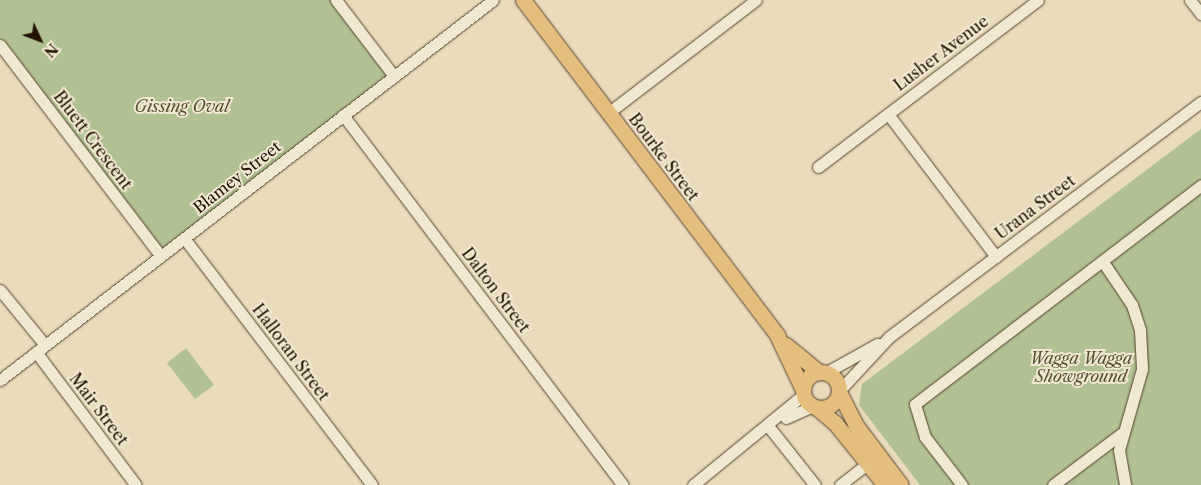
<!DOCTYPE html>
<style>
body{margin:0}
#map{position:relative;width:1201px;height:485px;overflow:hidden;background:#eadbbc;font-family:"Libre Caslon Text",serif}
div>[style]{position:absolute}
.green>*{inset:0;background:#b2c194}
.roads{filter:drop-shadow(0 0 1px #56442f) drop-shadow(0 0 1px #56442f)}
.minor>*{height:11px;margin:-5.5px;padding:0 5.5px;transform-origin:5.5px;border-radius:5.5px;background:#f1e8d3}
.major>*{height:15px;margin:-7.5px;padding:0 7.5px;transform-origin:7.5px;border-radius:7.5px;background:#e5be7e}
.major>.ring{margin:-7.5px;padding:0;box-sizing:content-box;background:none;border:15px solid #e5be7e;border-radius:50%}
span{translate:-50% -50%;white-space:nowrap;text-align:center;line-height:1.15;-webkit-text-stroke:4px #f1e8d3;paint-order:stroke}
.street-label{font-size:16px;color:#241200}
.park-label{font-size:16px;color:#564f34;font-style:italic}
.north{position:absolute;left:15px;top:15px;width:50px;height:50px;-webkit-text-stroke:4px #f1e8d3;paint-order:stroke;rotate:133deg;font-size:14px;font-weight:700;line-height:20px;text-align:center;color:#241200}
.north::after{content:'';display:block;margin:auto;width:18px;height:22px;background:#241200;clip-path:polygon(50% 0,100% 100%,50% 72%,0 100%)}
</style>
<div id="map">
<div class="green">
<div style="clip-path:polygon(0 0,336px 0,394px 76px,161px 256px,0 45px)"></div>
<div style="clip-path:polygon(1201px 129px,1201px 485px,920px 485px,859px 405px,862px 384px)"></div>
<div style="clip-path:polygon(186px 348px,214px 385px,195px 399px,167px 363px)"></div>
</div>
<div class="roads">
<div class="minor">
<div style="left:336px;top:0;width:96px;rotate:52.7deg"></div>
<div style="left:1190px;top:0;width:18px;rotate:52deg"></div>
<div style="left:0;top:45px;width:265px;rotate:52.7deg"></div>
<div style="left:608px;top:113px;width:186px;rotate:-37.4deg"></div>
<div style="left:888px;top:114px;width:179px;rotate:52.9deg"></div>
<div style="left:343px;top:115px;width:464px;rotate:52.9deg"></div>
<div style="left:818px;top:167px;width:276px;rotate:-37.2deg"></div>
<div style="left:184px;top:238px;width:310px;rotate:52.7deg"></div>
<div style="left:1103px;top:262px;width:52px;rotate:56deg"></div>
<div style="left:1132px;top:305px;width:26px;rotate:72deg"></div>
<div style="left:1140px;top:330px;width:39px;rotate:87deg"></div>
<div style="left:1142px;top:369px;width:84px;rotate:105.9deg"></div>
<div style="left:1119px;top:450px;width:36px;rotate:80deg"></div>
<div style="left:0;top:290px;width:71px;rotate:50.7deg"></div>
<div style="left:36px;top:352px;width:166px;rotate:53.1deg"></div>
<div style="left:825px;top:373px;width:60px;rotate:-29.1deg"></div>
<div style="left:0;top:380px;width:622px;rotate:-37.62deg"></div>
<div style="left:839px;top:391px;width:74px;rotate:-47.2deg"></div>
<div style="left:889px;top:337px;width:391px;rotate:-37deg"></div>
<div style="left:786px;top:418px;width:30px;rotate:-24deg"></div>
<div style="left:769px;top:427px;width:74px;rotate:51.6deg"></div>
<div style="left:693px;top:485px;width:142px;rotate:-39.3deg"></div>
<div style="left:840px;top:485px;width:36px;rotate:-38deg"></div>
<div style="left:962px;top:485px;width:61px;rotate:-127.6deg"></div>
<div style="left:925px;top:437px;width:34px;rotate:-107deg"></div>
<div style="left:915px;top:404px;width:360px;rotate:-37.4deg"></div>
<div style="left:1053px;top:485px;width:85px;rotate:-36.9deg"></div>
</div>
<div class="major">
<div style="left:523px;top:0;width:420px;rotate:52.8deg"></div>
<div style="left:777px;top:335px;width:61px;rotate:64.7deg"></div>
<div style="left:786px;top:345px;width:43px;rotate:39.3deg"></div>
<div class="ring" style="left:803px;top:372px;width:21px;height:21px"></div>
<div style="left:839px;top:392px;width:36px;rotate:63deg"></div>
<div style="left:855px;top:424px;width:76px;rotate:53deg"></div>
<div style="left:817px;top:408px;width:23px;rotate:40deg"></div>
<div style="left:835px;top:423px;width:80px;rotate:51.1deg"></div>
</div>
</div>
<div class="street-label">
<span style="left:941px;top:53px;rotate:-37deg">Lusher Avenue</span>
<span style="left:93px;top:140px;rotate:53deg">Bluett Crescent</span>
<span style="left:664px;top:157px;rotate:53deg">Bourke Street</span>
<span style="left:237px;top:177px;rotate:-38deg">Blamey Street</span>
<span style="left:1035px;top:207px;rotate:-37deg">Urana Street</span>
<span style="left:496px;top:290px;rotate:53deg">Dalton Street</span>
<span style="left:291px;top:352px;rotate:53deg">Halloran Street</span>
<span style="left:99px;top:409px;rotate:53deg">Mair Street</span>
</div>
<div class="park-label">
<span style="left:182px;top:106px">Gissing Oval</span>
<span style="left:1081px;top:367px">Wagga Wagga<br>Showground</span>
</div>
<div class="north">N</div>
</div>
